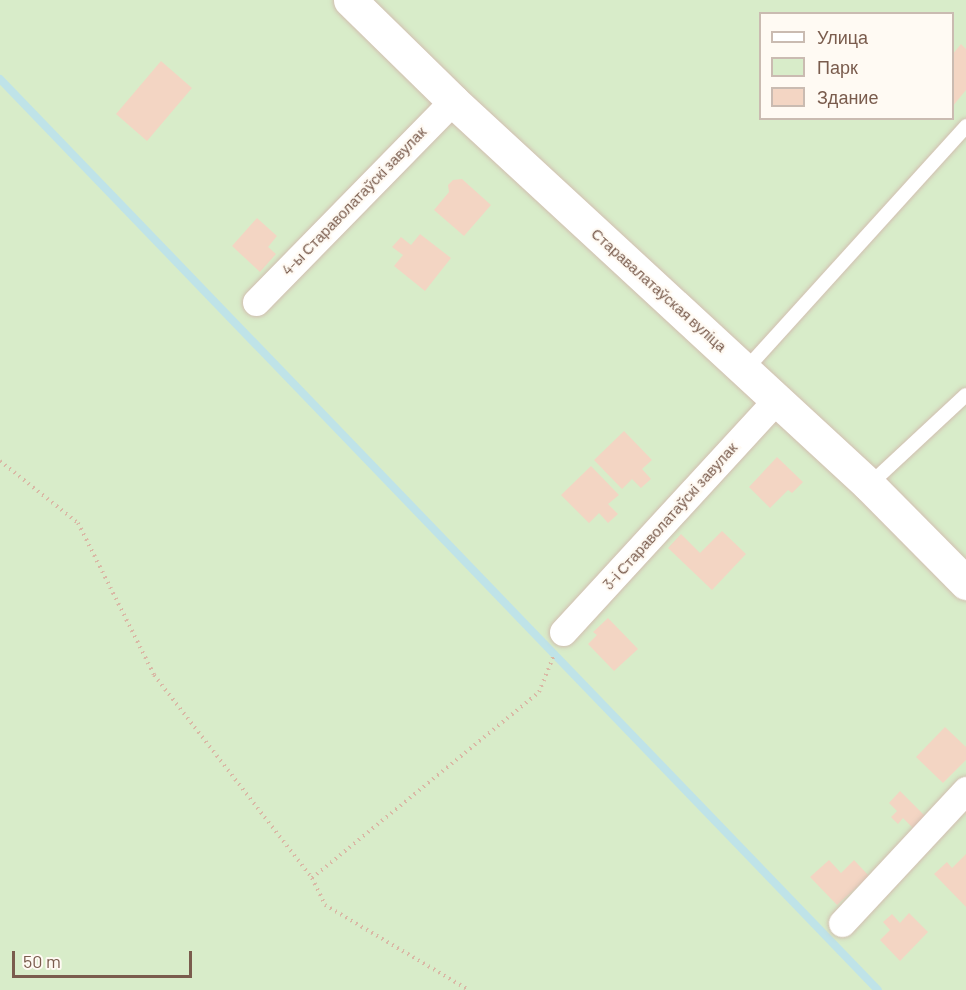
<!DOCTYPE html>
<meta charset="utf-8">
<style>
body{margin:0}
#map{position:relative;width:966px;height:990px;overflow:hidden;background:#fdf6ec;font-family:Barlow,sans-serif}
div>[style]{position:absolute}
.green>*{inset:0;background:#d8ecc9}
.stream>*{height:8px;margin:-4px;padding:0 4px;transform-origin:4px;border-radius:4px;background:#bfe3e8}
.building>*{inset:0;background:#f3d5c3}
.path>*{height:4px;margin-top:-2px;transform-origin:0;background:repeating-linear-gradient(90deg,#d9b8a5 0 1.5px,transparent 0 6px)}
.roads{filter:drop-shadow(0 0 2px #d1beb0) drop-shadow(0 0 2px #d1beb0)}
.service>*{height:14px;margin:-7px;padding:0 7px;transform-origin:7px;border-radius:7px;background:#fff}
.minor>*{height:27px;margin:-13.5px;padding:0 13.5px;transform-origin:13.5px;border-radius:13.5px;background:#fff}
.tertiary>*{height:33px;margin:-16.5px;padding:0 16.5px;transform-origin:16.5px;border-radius:16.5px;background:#fff}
span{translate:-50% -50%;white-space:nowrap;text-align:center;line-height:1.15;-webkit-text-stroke:4.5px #fffaf3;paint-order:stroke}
.street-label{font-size:15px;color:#7a5c4d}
.legend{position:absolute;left:759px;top:12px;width:195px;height:108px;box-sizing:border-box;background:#fffaf3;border:2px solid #cabbb1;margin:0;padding:8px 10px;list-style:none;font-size:18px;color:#7a5c4d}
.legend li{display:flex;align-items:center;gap:12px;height:30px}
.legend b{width:30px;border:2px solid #cabbb1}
.scale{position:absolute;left:12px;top:951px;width:180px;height:27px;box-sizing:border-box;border:3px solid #7a5c4d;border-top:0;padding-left:8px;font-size:18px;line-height:21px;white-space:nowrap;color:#7a5c4d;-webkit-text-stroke:4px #fffaf3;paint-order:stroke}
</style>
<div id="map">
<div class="green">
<div style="clip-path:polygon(evenodd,0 0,966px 0,966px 990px,0 990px,0 0,760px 14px,952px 14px,952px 118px,760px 118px,760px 14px)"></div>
</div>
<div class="stream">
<div style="left:0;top:79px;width:1265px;rotate:46.06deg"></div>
</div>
<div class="building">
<div style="clip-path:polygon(961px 44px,966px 49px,966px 90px,952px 107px,952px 55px)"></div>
<div style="clip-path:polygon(161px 61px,192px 88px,147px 141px,116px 114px)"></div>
<div style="clip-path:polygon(462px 179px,491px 205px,464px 236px,434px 210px,449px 192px,448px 185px,453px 180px)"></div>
<div style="clip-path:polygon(257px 218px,277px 236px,268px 247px,276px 254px,260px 272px,232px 246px)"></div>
<div style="clip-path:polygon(420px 234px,451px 258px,425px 291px,394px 266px,403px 255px,392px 247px,401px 237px,411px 245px)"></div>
<div style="clip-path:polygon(624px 431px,652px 460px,642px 469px,651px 479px,641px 488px,632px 479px,622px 489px,594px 460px)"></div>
<div style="clip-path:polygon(777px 457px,803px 482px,792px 493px,788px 490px,770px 508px,749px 487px)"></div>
<div style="clip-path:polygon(591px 466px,619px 495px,608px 504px,618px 514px,608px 523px,599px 513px,589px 523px,561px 495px)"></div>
<div style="clip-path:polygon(722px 531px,746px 554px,712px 590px,668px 548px,681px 534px,700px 553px)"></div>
<div style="clip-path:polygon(608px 618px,638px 649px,614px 671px,588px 644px,597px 635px,593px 632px)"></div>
<div style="clip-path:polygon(945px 727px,966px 747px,966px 760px,943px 783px,916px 757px)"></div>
<div style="clip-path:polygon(900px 791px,928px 819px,916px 831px,903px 818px,898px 824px,891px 817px,897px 811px,889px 803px)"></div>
<div style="clip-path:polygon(966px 854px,966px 907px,934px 874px,947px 862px,952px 868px)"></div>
<div style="clip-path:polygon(829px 860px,841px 873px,854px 860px,869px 876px,837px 905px,810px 877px)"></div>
<div style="clip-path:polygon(909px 913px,928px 932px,900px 961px,880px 940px,890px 930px,883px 922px,892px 914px,900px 923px)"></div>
</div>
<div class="path">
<div style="left:0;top:461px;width:100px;rotate:38.5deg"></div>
<div style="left:78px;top:523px;width:170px;rotate:63.4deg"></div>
<div style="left:154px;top:675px;width:257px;rotate:52.1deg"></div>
<div style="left:312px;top:878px;width:30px;rotate:64deg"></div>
<div style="left:325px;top:905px;width:167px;rotate:30.6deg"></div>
<div style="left:312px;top:878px;width:293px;rotate:-39.3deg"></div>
<div style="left:539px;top:692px;width:40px;rotate:-68deg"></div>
</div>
<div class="roads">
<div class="service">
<div style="left:746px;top:369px;width:328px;rotate:-47.8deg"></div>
<div style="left:869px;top:485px;width:132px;rotate:-42.9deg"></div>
</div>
<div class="minor">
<div style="left:256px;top:302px;width:281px;rotate:-45.6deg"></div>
<div style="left:563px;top:632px;width:316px;rotate:-47.4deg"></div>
<div style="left:842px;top:923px;width:182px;rotate:-47deg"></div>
</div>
<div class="tertiary">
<div style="left:350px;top:0;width:144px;rotate:44.4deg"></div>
<div style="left:453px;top:101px;width:566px;rotate:42.71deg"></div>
<div style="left:869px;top:485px;width:138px;rotate:45.3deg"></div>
</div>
</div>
<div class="street-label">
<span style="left:354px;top:201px;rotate:-46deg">4-ы Стараволатаўскі завулак</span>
<span style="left:659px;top:290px;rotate:42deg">Старавалатаўская вуліца</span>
<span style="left:670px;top:516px;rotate:-48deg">3-і Стараволатаўскі завулак</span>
</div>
<ul class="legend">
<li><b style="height:8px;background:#fff"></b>Улица</li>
<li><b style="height:16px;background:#d8ecc9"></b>Парк</li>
<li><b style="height:16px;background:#f3d5c3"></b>Здание</li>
</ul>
<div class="scale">50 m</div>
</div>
